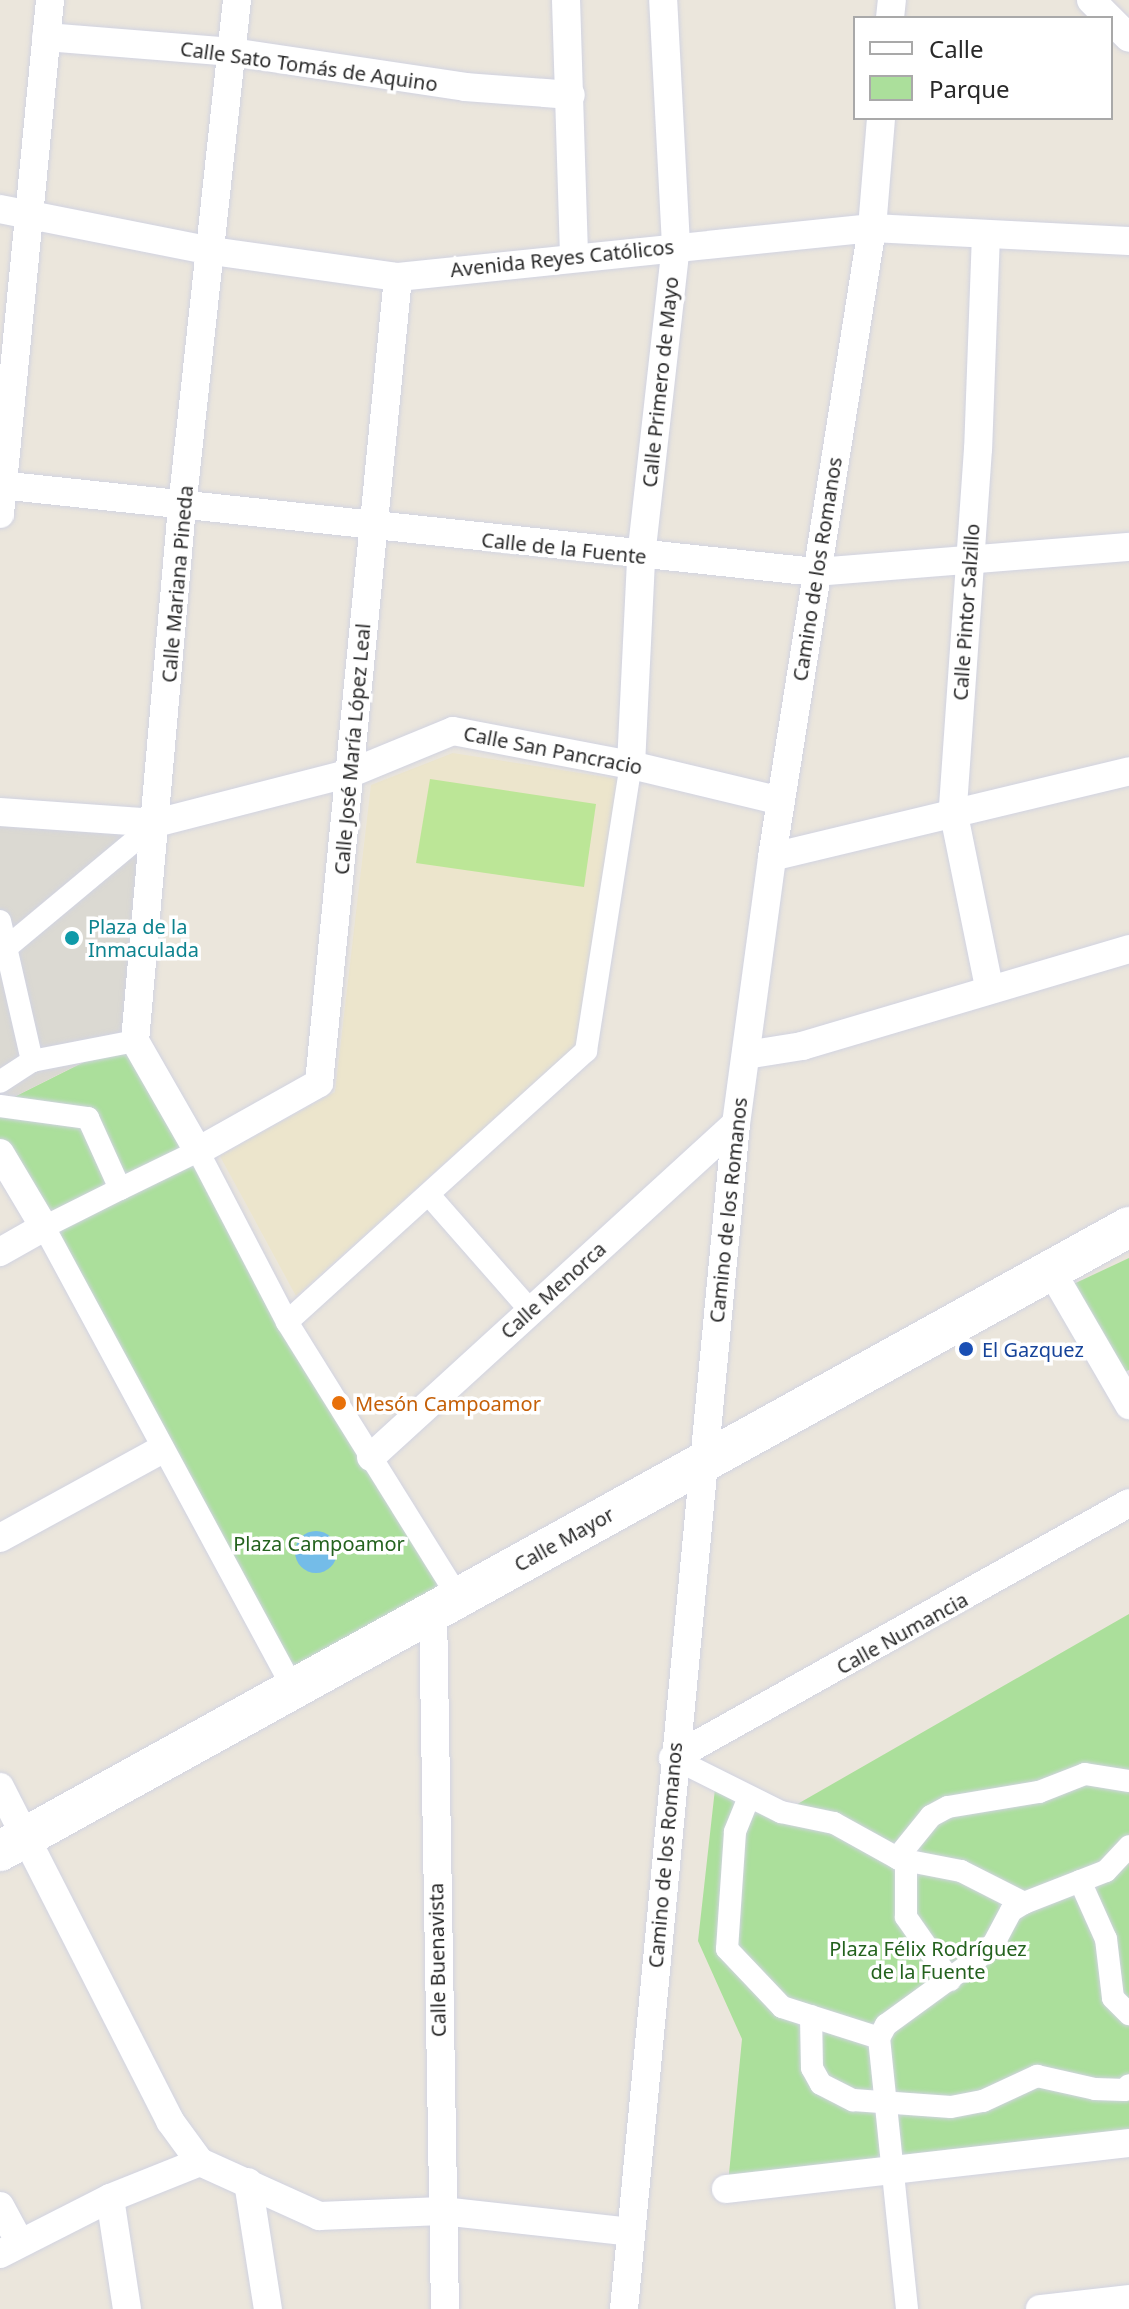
<!DOCTYPE html>
<meta charset="utf-8">
<style>
body{margin:0}
#map{position:relative;width:1129px;height:2309px;overflow:hidden;background:#ebe6dc;font-family:"Noto Sans",sans-serif}
div>[style]{position:absolute}
.education>*{inset:0;background:#ece5cc}
.green>*{inset:0;background:#abdf9b}
.pitch>*{inset:0;background:#bce697}
.plaza>*{inset:0;background:#dbd9d2}
.water>*{inset:0;background:#74bce8}
.round{border-radius:50%}
.roads{filter:drop-shadow(0 0 2px #d1d3e1) drop-shadow(0 0 2px #d1d3e1)}
.pedestrian>*{height:22px;margin:-11px;padding:0 11px;transform-origin:11px;border-radius:11px;background:#fff}
.minor>*{height:28px;margin:-14px;padding:0 14px;transform-origin:14px;border-radius:14px;background:#fff}
.secondary>*{height:40px;margin:-20px;padding:0 20px;transform-origin:20px;border-radius:20px;background:#fff}
.dots>*{width:22px;height:22px;translate:-50% -50%;box-sizing:border-box;border:4px solid #fff;border-radius:50%}
span{translate:-50% -50%;white-space:nowrap;text-align:center;line-height:1.15;-webkit-text-stroke:7px #fff;paint-order:stroke}
.street-label{font-size:20px;color:#292929}
.culture-label{font-size:20px;color:#0d838f}
.left{translate:0 -50%;text-align:left}
.transit-label{font-size:20px;color:#164399}
.food-label{font-size:20px;color:#c56008}
.park-label{font-size:20px;color:#24621e}
.legend{position:absolute;left:853px;top:16px;width:260px;height:104px;box-sizing:border-box;background:#fff;border:2px solid #a9a9a9;margin:0;padding:10px 14px;list-style:none;font-size:24px;color:#292929}
.legend li{display:flex;align-items:center;gap:16px;height:40px}
.legend b{width:40px;border:2px solid #a9a9a9}
</style>
<div id="map">
<div class="education">
<div style="clip-path:polygon(453px 753px,618px 779px,576px 1045px,296px 1296px,220px 1156px,335px 1092px,371px 785px)"></div>
</div>
<div class="green">
<div style="clip-path:polygon(128px 1040px,458px 1597px,293px 1688px,0 1146px,0 1104px)"></div>
<div style="clip-path:polygon(1129px 1258px,1129px 1370px,1118px 1375px,1067px 1287px)"></div>
<div style="clip-path:polygon(1129px 1614px,1129px 2142px,728px 2184px,742px 2039px,698px 1941px,717px 1771px,787px 1810px)"></div>
</div>
<div class="pitch">
<div style="clip-path:polygon(430px 779px,596px 804px,584px 887px,416px 863px)"></div>
</div>
<div class="plaza">
<div style="clip-path:polygon(0 822px,155px 836px,127px 1040px,0 1104px)"></div>
</div>
<div class="water">
<div class="round" style="left:295px;top:1531px;width:42px;height:42px"></div>
</div>
<div class="roads">
<div class="pedestrian">
<div style="left:0;top:921px;width:144px;rotate:77.1deg"></div>
<div style="left:32px;top:1061px;width:38px;rotate:147deg"></div>
<div style="left:0;top:953px;width:203px;rotate:-39.8deg"></div>
<div style="left:32px;top:1061px;width:105px;rotate:-11deg"></div>
<div style="left:0;top:1106px;width:89px;rotate:7.8deg"></div>
<div style="left:88px;top:1118px;width:78px;rotate:65.7deg"></div>
<div style="left:120px;top:1189px;width:87px;rotate:-26deg"></div>
<div style="left:198px;top:1151px;width:193px;rotate:62.5deg"></div>
<div style="left:287px;top:1322px;width:324px;rotate:58.1deg"></div>
<div style="left:120px;top:1189px;width:85px;rotate:153.4deg"></div>
<div style="left:44px;top:1227px;width:524px;rotate:61.63deg"></div>
<div style="left:429px;top:1195px;width:153px;rotate:48.7deg"></div>
<div style="left:287px;top:1322px;width:404px;rotate:-42.2deg"></div>
<div style="left:586px;top:1051px;width:290px;rotate:-81.1deg"></div>
<div style="left:673px;top:1758px;width:121px;rotate:26.6deg"></div>
<div style="left:781px;top:1812px;width:54px;rotate:11.7deg"></div>
<div style="left:834px;top:1823px;width:74px;rotate:29deg"></div>
<div style="left:899px;top:1859px;width:63px;rotate:11deg"></div>
<div style="left:961px;top:1871px;width:71px;rotate:26.9deg"></div>
<div style="left:1024px;top:1903px;width:88px;rotate:-21.3deg"></div>
<div style="left:1106px;top:1871px;width:34px;rotate:-47deg"></div>
<div style="left:749px;top:1797px;width:38px;rotate:112deg"></div>
<div style="left:735px;top:1832px;width:117px;rotate:93.9deg"></div>
<div style="left:727px;top:1949px;width:80px;rotate:46.5deg"></div>
<div style="left:782px;top:2007px;width:102px;rotate:17.7deg"></div>
<div style="left:897px;top:1858px;width:54px;rotate:-51deg"></div>
<div style="left:931px;top:1816px;width:19px;rotate:-28deg"></div>
<div style="left:948px;top:1807px;width:92px;rotate:-9.4deg"></div>
<div style="left:1039px;top:1792px;width:49px;rotate:-21.4deg"></div>
<div style="left:1085px;top:1774px;width:45px;rotate:9deg"></div>
<div style="left:906px;top:1862px;width:55px;rotate:90deg"></div>
<div style="left:906px;top:1917px;width:77px;rotate:55.1deg"></div>
<div style="left:1080px;top:1881px;width:64px;rotate:65.9deg"></div>
<div style="left:1106px;top:1939px;width:59px;rotate:83.2deg"></div>
<div style="left:1113px;top:1998px;width:23px;rotate:45deg"></div>
<div style="left:811px;top:2016px;width:52px;rotate:88.9deg"></div>
<div style="left:812px;top:2068px;width:18px;rotate:61deg"></div>
<div style="left:821px;top:2084px;width:36px;rotate:27deg"></div>
<div style="left:853px;top:2100px;width:98px;rotate:4.1deg"></div>
<div style="left:951px;top:2107px;width:33px;rotate:-11deg"></div>
<div style="left:983px;top:2101px;width:60px;rotate:-24.8deg"></div>
<div style="left:1037px;top:2076px;width:59px;rotate:12.6deg"></div>
<div style="left:1095px;top:2089px;width:30px;rotate:2deg"></div>
<div style="left:1125px;top:2090px;width:6px;rotate:-51deg"></div>
<div style="left:907px;top:2309px;width:272px;rotate:-95.9deg"></div>
<div style="left:879px;top:2038px;width:15px;rotate:-62deg"></div>
<div style="left:886px;top:2025px;width:114px;rotate:-36.1deg"></div>
<div style="left:978px;top:1958px;width:22px;rotate:-43deg"></div>
<div style="left:994px;top:1943px;width:36px;rotate:-62deg"></div>
<div style="left:1011px;top:1911px;width:15px;rotate:-32deg"></div>
</div>
<div class="minor">
<div style="left:237px;top:0;width:510px;rotate:96.19deg"></div>
<div style="left:182px;top:507px;width:536px;rotate:95.03deg"></div>
<div style="left:135px;top:1041px;width:127px;rotate:60.2deg"></div>
<div style="left:198px;top:1151px;width:139px;rotate:-29.3deg"></div>
<div style="left:319px;top:1083px;width:810px;rotate:-84.4deg"></div>
<div style="left:566px;top:0;width:256px;rotate:88.2deg"></div>
<div style="left:1091px;top:0;width:25px;rotate:45deg"></div>
<div style="left:890px;top:18px;width:18px;rotate:-84deg"></div>
<div style="left:1111px;top:20px;width:25px;rotate:45deg"></div>
<div style="left:46px;top:37px;width:187px;rotate:4.6deg"></div>
<div style="left:232px;top:52px;width:236px;rotate:8.5deg"></div>
<div style="left:465px;top:87px;width:106px;rotate:4.3deg"></div>
<div style="left:0;top:209px;width:216px;rotate:11.2deg"></div>
<div style="left:212px;top:251px;width:188px;rotate:8deg"></div>
<div style="left:398px;top:277px;width:477px;rotate:-5.9deg"></div>
<div style="left:872px;top:228px;width:257px;rotate:2.9deg"></div>
<div style="left:986px;top:234px;width:215px;rotate:92.1deg"></div>
<div style="left:978px;top:449px;width:362px;rotate:94deg"></div>
<div style="left:953px;top:810px;width:181px;rotate:78.5deg"></div>
<div style="left:0;top:485px;width:821px;rotate:6.09deg"></div>
<div style="left:816px;top:572px;width:314px;rotate:-4.6deg"></div>
<div style="left:0;top:514px;width:516px;rotate:-84.44deg"></div>
<div style="left:631px;top:765px;width:208px;rotate:-87.2deg"></div>
<div style="left:641px;top:557px;width:314px;rotate:-83.6deg"></div>
<div style="left:676px;top:245px;width:245px;rotate:-93deg"></div>
<div style="left:0;top:812px;width:156px;rotate:4deg"></div>
<div style="left:156px;top:823px;width:201px;rotate:-14.4deg"></div>
<div style="left:351px;top:773px;width:110px;rotate:-22.4deg"></div>
<div style="left:453px;top:731px;width:181px;rotate:10.8deg"></div>
<div style="left:631px;top:765px;width:154px;rotate:13.5deg"></div>
<div style="left:772px;top:857px;width:367px;rotate:-13.5deg"></div>
<div style="left:746px;top:1055px;width:57px;rotate:-9.1deg"></div>
<div style="left:802px;top:1046px;width:341px;rotate:-16.5deg"></div>
<div style="left:0;top:1153px;width:86px;rotate:59.3deg"></div>
<div style="left:44px;top:1227px;width:51px;rotate:150.4deg"></div>
<div style="left:1052px;top:1272px;width:154px;rotate:59.9deg"></div>
<div style="left:371px;top:1457px;width:494px;rotate:-42.4deg"></div>
<div style="left:0;top:1538px;width:183px;rotate:-28.7deg"></div>
<div style="left:433px;top:1610px;width:699px;rotate:89.02deg"></div>
<div style="left:673px;top:1758px;width:522px;rotate:-29.21deg"></div>
<div style="left:0;top:1787px;width:375px;rotate:63deg"></div>
<div style="left:170px;top:2121px;width:51px;rotate:53.8deg"></div>
<div style="left:200px;top:2162px;width:131px;rotate:24.4deg"></div>
<div style="left:319px;top:2216px;width:123px;rotate:-2.3deg"></div>
<div style="left:442px;top:2211px;width:190px;rotate:6.3deg"></div>
<div style="left:248px;top:2182px;width:129px;rotate:81.1deg"></div>
<div style="left:726px;top:2189px;width:406px;rotate:-6.5deg"></div>
<div style="left:110px;top:2198px;width:112px;rotate:81.3deg"></div>
<div style="left:0;top:2206px;width:42px;rotate:61.6deg"></div>
<div style="left:0;top:2254px;width:123px;rotate:-27deg"></div>
<div style="left:110px;top:2198px;width:97px;rotate:-21.8deg"></div>
<div style="left:624px;top:2309px;width:1190px;rotate:-84.6deg"></div>
<div style="left:736px;top:1124px;width:269px;rotate:-82.3deg"></div>
<div style="left:772px;top:857px;width:637px;rotate:-80.97deg"></div>
<div style="left:872px;top:228px;width:110px;rotate:-85.3deg"></div>
<div style="left:1040px;top:2309px;width:90px;rotate:-6.4deg"></div>
</div>
<div class="secondary">
<div style="left:0;top:1851px;width:1290px;rotate:-28.93deg"></div>
</div>
</div>
<div class="dots">
<div style="left:72px;top:938px;background:#0f9aa8"></div>
<div style="left:966px;top:1349px;background:#1a4fb4"></div>
<div style="left:339px;top:1403px;background:#e8710a"></div>
</div>
<div class="street-label">
<span style="left:309px;top:66px;rotate:8deg">Calle Sato Tomás de Aquino</span>
<span style="left:562px;top:258px;rotate:-6deg">Avenida Reyes Católicos</span>
<span style="left:660px;top:382px;rotate:-84deg">Calle Primero de Mayo</span>
<span style="left:564px;top:548px;rotate:6deg">Calle de la Fuente</span>
<span style="left:817px;top:569px;rotate:-81deg">Camino de los Romanos</span>
<span style="left:177px;top:584px;rotate:-85deg">Calle Mariana Pineda</span>
<span style="left:966px;top:612px;rotate:-86deg">Calle Pintor Salzillo</span>
<span style="left:352px;top:749px;rotate:-85deg">Calle José María López Leal</span>
<span style="left:553px;top:750px;rotate:11deg">Calle San Pancracio</span>
<span style="left:728px;top:1210px;rotate:-84deg">Camino de los Romanos</span>
<span style="left:553px;top:1290px;rotate:-42deg">Calle Menorca</span>
<span style="left:564px;top:1539px;rotate:-29deg">Calle Mayor</span>
<span style="left:902px;top:1633px;rotate:-29deg">Calle Numancia</span>
<span style="left:665px;top:1855px;rotate:-85deg">Camino de los Romanos</span>
<span style="left:437px;top:1960px;rotate:-91deg">Calle Buenavista</span>
</div>
<div class="culture-label">
<span class="left" style="left:88px;top:938px">Plaza de la<br>Inmaculada</span>
</div>
<div class="transit-label">
<span class="left" style="left:982px;top:1349px">El Gazquez</span>
</div>
<div class="food-label">
<span class="left" style="left:355px;top:1403px">Mesón Campoamor</span>
</div>
<div class="park-label">
<span style="left:319px;top:1543px">Plaza Campoamor</span>
<span style="left:928px;top:1960px">Plaza Félix Rodríguez<br>de la Fuente</span>
</div>
<ul class="legend">
<li><b style="height:10px;background:#fff"></b>Calle</li>
<li><b style="height:22px;background:#abdf9b"></b>Parque</li>
</ul>
</div>
